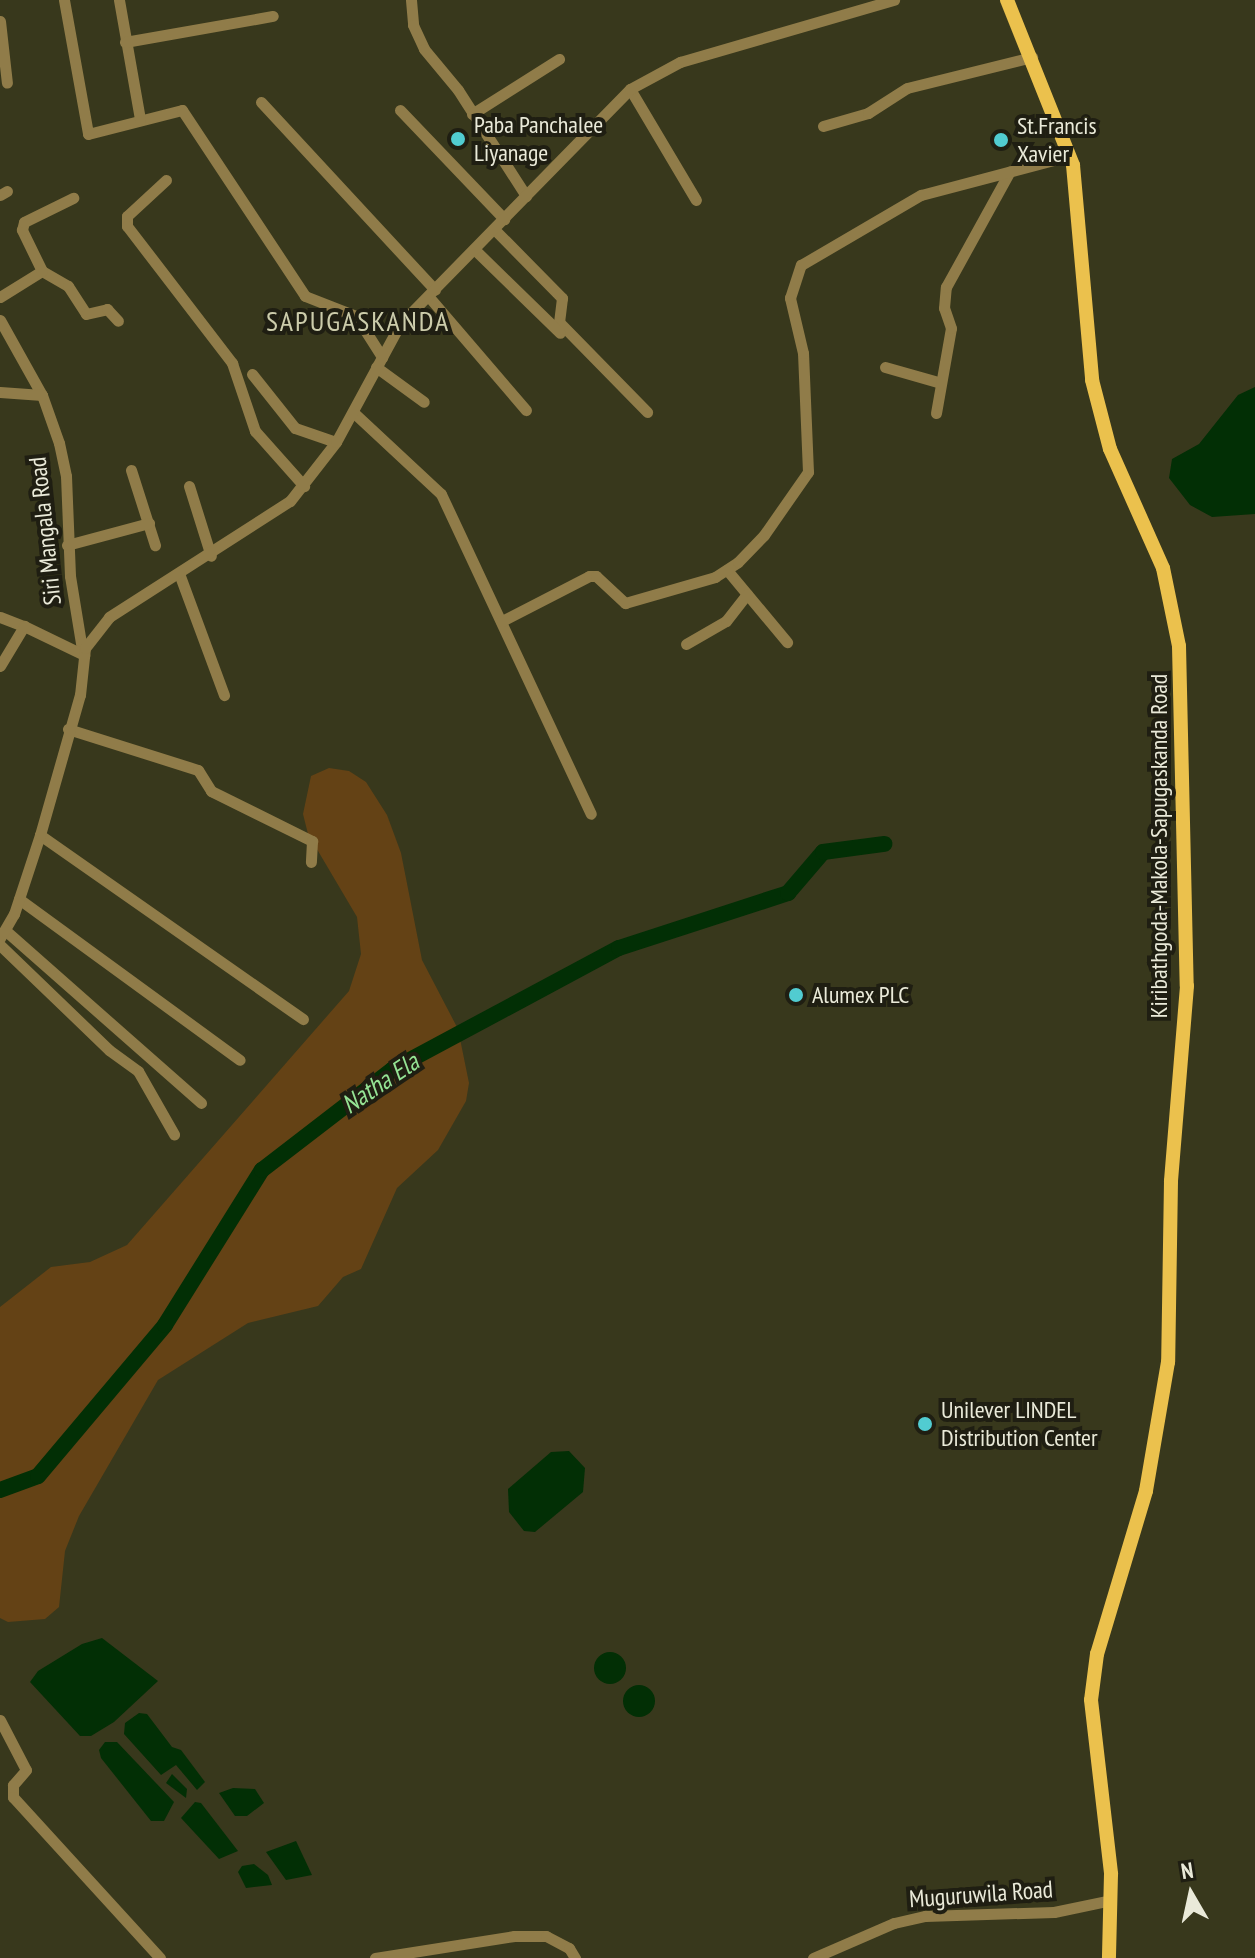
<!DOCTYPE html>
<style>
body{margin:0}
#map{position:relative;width:1255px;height:1958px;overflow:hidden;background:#38381c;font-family:"PT Sans Narrow",sans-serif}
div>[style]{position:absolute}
.green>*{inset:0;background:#644215}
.water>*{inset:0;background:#022f05}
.round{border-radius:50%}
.river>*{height:16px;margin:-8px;padding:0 8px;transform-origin:8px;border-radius:8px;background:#022f05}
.minor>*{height:11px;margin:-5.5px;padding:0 5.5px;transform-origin:5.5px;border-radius:5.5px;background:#907c49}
.major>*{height:14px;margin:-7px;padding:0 7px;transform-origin:7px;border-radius:7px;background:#ebc14d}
.dots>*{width:22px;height:22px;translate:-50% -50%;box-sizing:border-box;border:4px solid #1f1e12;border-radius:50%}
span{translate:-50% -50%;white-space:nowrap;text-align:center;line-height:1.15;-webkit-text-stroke:8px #1f1e12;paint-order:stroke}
.poi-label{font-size:24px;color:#eaead9}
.left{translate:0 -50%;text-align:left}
.street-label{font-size:24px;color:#eaead9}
.water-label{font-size:26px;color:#95e394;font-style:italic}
.quarter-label{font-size:28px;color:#ccccab;letter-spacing:2px}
.north{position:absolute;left:1151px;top:1854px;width:80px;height:80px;-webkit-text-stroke:6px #1f1e12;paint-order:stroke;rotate:351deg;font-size:22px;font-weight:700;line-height:32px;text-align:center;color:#eaead9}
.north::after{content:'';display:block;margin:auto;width:28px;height:36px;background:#eaead9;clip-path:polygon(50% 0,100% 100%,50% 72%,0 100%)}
</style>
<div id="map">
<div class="green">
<div style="clip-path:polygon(329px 768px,349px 771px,366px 782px,387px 815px,401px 853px,422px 960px,458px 1029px,469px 1083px,466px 1101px,438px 1150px,397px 1188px,361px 1269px,343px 1277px,318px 1306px,248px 1323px,158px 1380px,79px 1516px,65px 1551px,59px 1607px,45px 1619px,8px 1622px,0 1618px,0 1307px,51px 1267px,90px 1262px,127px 1245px,349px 991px,361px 954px,357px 917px,308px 834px,303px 814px,311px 776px)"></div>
</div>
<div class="water">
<div style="clip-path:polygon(1255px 387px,1255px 514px,1212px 517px,1190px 505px,1169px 478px,1172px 459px,1199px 444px,1238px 395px)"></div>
<div style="clip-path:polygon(569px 1451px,585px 1468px,583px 1492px,535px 1532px,524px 1531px,509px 1512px,508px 1489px,551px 1452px)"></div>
<div style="clip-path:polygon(102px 1638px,158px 1681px,114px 1722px,91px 1736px,80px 1736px,30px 1682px,38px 1671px,82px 1644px)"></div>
<div class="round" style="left:594px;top:1652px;width:32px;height:32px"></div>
<div class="round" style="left:623px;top:1685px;width:32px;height:32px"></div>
<div style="clip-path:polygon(139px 1713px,147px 1714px,172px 1747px,181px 1750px,205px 1782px,197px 1790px,176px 1765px,161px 1775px,124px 1734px,125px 1723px)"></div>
<div style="clip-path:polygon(105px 1742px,117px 1742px,174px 1802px,164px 1821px,151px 1821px,101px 1758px,99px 1750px)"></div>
<div style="clip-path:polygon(172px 1774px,187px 1789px,186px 1798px,166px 1783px)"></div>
<div style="clip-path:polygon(233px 1788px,255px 1789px,264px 1803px,247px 1816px,235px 1816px,219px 1793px)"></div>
<div style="clip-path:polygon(195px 1802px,201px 1803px,238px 1851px,219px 1859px,181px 1818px)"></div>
<div style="clip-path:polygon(296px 1841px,312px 1875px,286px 1880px,266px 1852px)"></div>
<div style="clip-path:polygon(254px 1864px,268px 1875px,272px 1885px,246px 1888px,238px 1872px,242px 1866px)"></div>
</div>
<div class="river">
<div style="left:0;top:1490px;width:40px;rotate:-20.2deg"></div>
<div style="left:38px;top:1476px;width:197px;rotate:-49.9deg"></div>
<div style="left:165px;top:1325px;width:183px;rotate:-58deg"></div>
<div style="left:262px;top:1170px;width:165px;rotate:-37.6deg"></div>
<div style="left:393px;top:1069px;width:256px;rotate:-28.2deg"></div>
<div style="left:619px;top:948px;width:178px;rotate:-18deg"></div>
<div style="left:788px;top:893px;width:54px;rotate:-49.5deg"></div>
<div style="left:823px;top:852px;width:62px;rotate:-7.5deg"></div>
</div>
<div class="minor">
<div style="left:64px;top:0;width:136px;rotate:79.8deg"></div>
<div style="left:88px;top:134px;width:97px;rotate:-14.3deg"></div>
<div style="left:182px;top:110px;width:223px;rotate:56.5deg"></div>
<div style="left:305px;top:296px;width:55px;rotate:21.4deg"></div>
<div style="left:356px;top:316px;width:49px;rotate:57.6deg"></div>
<div style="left:119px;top:0;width:121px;rotate:80deg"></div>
<div style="left:411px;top:0;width:25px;rotate:85deg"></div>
<div style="left:413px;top:25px;width:26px;rotate:65deg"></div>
<div style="left:424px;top:49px;width:53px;rotate:50.3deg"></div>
<div style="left:458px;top:90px;width:126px;rotate:57.3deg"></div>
<div style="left:0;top:21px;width:62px;rotate:83.6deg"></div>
<div style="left:125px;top:42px;width:150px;rotate:-10deg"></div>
<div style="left:630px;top:89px;width:129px;rotate:59.3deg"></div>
<div style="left:261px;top:102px;width:256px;rotate:47.2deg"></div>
<div style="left:400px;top:110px;width:151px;rotate:46.3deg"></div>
<div style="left:472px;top:114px;width:103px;rotate:-32.3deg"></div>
<div style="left:823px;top:126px;width:47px;rotate:-16.1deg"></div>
<div style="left:868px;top:113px;width:46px;rotate:-32.7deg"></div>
<div style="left:907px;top:88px;width:129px;rotate:-13.9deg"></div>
<div style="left:166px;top:180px;width:53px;rotate:137.3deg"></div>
<div style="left:127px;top:216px;width:10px;rotate:90deg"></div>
<div style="left:127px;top:226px;width:173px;rotate:52.5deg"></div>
<div style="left:232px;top:363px;width:72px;rotate:71.3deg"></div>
<div style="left:255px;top:431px;width:74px;rotate:48.3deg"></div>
<div style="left:0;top:195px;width:8px;rotate:-30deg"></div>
<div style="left:494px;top:229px;width:97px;rotate:45.4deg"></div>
<div style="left:562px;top:298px;width:24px;rotate:97deg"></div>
<div style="left:559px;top:322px;width:126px;rotate:45.6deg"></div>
<div style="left:474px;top:249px;width:120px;rotate:44.3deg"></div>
<div style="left:42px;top:271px;width:30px;rotate:30deg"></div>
<div style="left:68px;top:286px;width:33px;rotate:57deg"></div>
<div style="left:86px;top:314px;width:22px;rotate:-13deg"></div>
<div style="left:107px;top:309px;width:16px;rotate:47deg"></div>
<div style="left:0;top:297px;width:49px;rotate:-31.8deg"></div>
<div style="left:42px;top:271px;width:46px;rotate:-116deg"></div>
<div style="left:22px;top:230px;width:8px;rotate:-76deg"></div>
<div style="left:24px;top:222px;width:55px;rotate:-26.1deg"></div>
<div style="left:429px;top:297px;width:149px;rotate:49.4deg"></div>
<div style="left:0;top:320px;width:86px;rotate:60.8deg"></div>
<div style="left:42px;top:395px;width:51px;rotate:70.5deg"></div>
<div style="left:59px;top:443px;width:34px;rotate:78deg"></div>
<div style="left:66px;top:476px;width:100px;rotate:87.7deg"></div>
<div style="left:70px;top:576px;width:80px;rotate:80.7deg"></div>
<div style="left:376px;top:367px;width:59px;rotate:36.1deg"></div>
<div style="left:885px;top:367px;width:58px;rotate:15.9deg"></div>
<div style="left:252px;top:374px;width:69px;rotate:51.5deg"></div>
<div style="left:295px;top:428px;width:43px;rotate:18.9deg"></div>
<div style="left:0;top:392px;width:42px;rotate:4.1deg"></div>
<div style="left:353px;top:412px;width:120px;rotate:43deg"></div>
<div style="left:441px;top:494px;width:353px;rotate:64.9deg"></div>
<div style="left:936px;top:413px;width:86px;rotate:-80deg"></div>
<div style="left:951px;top:328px;width:21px;rotate:-109deg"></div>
<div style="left:944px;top:308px;width:21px;rotate:-85deg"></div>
<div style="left:946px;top:287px;width:132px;rotate:-61.1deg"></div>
<div style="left:131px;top:470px;width:79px;rotate:72.3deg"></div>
<div style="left:189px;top:486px;width:73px;rotate:72.6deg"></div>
<div style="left:67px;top:545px;width:85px;rotate:-15deg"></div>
<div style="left:727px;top:570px;width:94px;rotate:50.2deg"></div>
<div style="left:180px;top:576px;width:127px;rotate:69.7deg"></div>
<div style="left:0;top:617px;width:26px;rotate:21deg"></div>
<div style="left:502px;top:621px;width:98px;rotate:-27.3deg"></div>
<div style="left:589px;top:576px;width:7px"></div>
<div style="left:596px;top:576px;width:40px;rotate:43deg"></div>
<div style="left:625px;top:603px;width:94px;rotate:-16.1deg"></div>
<div style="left:715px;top:577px;width:27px;rotate:-33deg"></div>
<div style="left:738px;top:562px;width:37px;rotate:-46deg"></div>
<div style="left:764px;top:535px;width:77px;rotate:-55.1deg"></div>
<div style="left:808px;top:472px;width:119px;rotate:-92.4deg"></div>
<div style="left:803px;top:353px;width:57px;rotate:-103.3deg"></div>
<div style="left:790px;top:298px;width:35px;rotate:-72deg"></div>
<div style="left:801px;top:265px;width:139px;rotate:-30.3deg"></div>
<div style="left:921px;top:195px;width:153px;rotate:-14.8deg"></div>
<div style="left:686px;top:644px;width:46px;rotate:-29.9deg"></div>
<div style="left:726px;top:621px;width:34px;rotate:-52deg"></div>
<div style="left:0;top:666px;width:47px;rotate:-59deg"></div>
<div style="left:24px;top:626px;width:67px;rotate:25.8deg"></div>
<div style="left:68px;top:729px;width:136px;rotate:17.5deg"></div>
<div style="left:198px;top:770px;width:25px;rotate:58deg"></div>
<div style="left:211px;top:791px;width:113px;rotate:26.3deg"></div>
<div style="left:312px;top:841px;width:21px;rotate:93deg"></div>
<div style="left:40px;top:835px;width:321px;rotate:35deg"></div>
<div style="left:19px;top:899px;width:273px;rotate:36.1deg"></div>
<div style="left:6px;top:931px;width:260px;rotate:41.4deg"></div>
<div style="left:0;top:938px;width:28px;rotate:-60deg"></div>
<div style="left:14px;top:914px;width:83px;rotate:-71.8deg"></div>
<div style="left:40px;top:835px;width:146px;rotate:-74.1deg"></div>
<div style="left:80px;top:695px;width:47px;rotate:-83.9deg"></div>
<div style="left:85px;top:648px;width:39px;rotate:-52deg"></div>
<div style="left:109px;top:617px;width:215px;rotate:-32.7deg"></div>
<div style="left:290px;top:501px;width:75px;rotate:-52.1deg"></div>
<div style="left:336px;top:442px;width:134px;rotate:-61.5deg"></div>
<div style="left:400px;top:324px;width:329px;rotate:-45.6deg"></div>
<div style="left:630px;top:89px;width:57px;rotate:-28.4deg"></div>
<div style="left:680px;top:62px;width:223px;rotate:-16.2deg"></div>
<div style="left:0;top:945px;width:151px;rotate:43.9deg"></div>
<div style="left:109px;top:1050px;width:36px;rotate:36deg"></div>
<div style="left:138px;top:1071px;width:73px;rotate:60.3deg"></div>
<div style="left:0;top:1720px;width:56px;rotate:62.5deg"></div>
<div style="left:26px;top:1770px;width:20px;rotate:131deg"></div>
<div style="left:13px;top:1785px;width:12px;rotate:90deg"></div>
<div style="left:13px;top:1797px;width:218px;rotate:47.6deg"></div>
<div style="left:375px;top:1958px;width:141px;rotate:-9deg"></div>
<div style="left:514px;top:1936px;width:32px"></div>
<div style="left:546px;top:1936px;width:26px;rotate:28deg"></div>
<div style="left:569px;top:1948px;width:12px;rotate:59deg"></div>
<div style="left:813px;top:1958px;width:88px;rotate:-23.4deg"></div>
<div style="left:894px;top:1923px;width:32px;rotate:-13deg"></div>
<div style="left:925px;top:1916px;width:129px;rotate:-1.8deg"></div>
<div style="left:1054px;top:1912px;width:58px;rotate:-11.9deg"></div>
</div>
<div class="major">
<div style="left:1007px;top:0;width:178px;rotate:68.2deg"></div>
<div style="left:1073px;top:165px;width:216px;rotate:84.9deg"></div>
<div style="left:1092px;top:380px;width:71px;rotate:75.4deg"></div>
<div style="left:1110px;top:449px;width:130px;rotate:66deg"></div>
<div style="left:1163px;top:568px;width:80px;rotate:78.4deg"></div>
<div style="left:1179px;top:646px;width:340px;rotate:88.7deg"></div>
<div style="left:1187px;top:986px;width:196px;rotate:94.7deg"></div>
<div style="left:1171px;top:1181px;width:181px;rotate:90.9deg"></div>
<div style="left:1168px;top:1362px;width:131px;rotate:99.7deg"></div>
<div style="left:1146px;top:1491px;width:170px;rotate:106.7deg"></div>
<div style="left:1097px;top:1654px;width:46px;rotate:97.4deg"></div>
<div style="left:1091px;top:1700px;width:175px;rotate:83.4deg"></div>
<div style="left:1111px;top:1874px;width:84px;rotate:91.4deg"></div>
</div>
<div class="dots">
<div style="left:458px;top:139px;background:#51ccd1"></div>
<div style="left:1001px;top:140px;background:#51ccd1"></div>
<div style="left:796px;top:995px;background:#51ccd1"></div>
<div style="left:925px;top:1424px;background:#51ccd1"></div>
</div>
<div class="poi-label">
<span class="left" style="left:474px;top:139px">Paba Panchalee<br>Liyanage</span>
<span class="left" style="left:1017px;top:140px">St.Francis<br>Xavier</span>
<span class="left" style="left:812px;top:995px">Alumex PLC</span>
<span class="left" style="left:941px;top:1424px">Unilever LINDEL<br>Distribution Center</span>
</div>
<div class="street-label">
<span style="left:45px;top:531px;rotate:-96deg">Siri Mangala Road</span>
<span style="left:1159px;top:846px;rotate:-90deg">Kiribathgoda-Makola-Sapugaskanda Road</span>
<span style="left:981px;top:1894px;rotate:-4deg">Muguruwila Road</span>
</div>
<div class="water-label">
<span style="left:380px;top:1083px;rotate:-34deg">Natha Ela</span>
</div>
<div class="quarter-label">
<span style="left:358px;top:321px">SAPUGASKANDA</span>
</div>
<div class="north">N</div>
</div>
